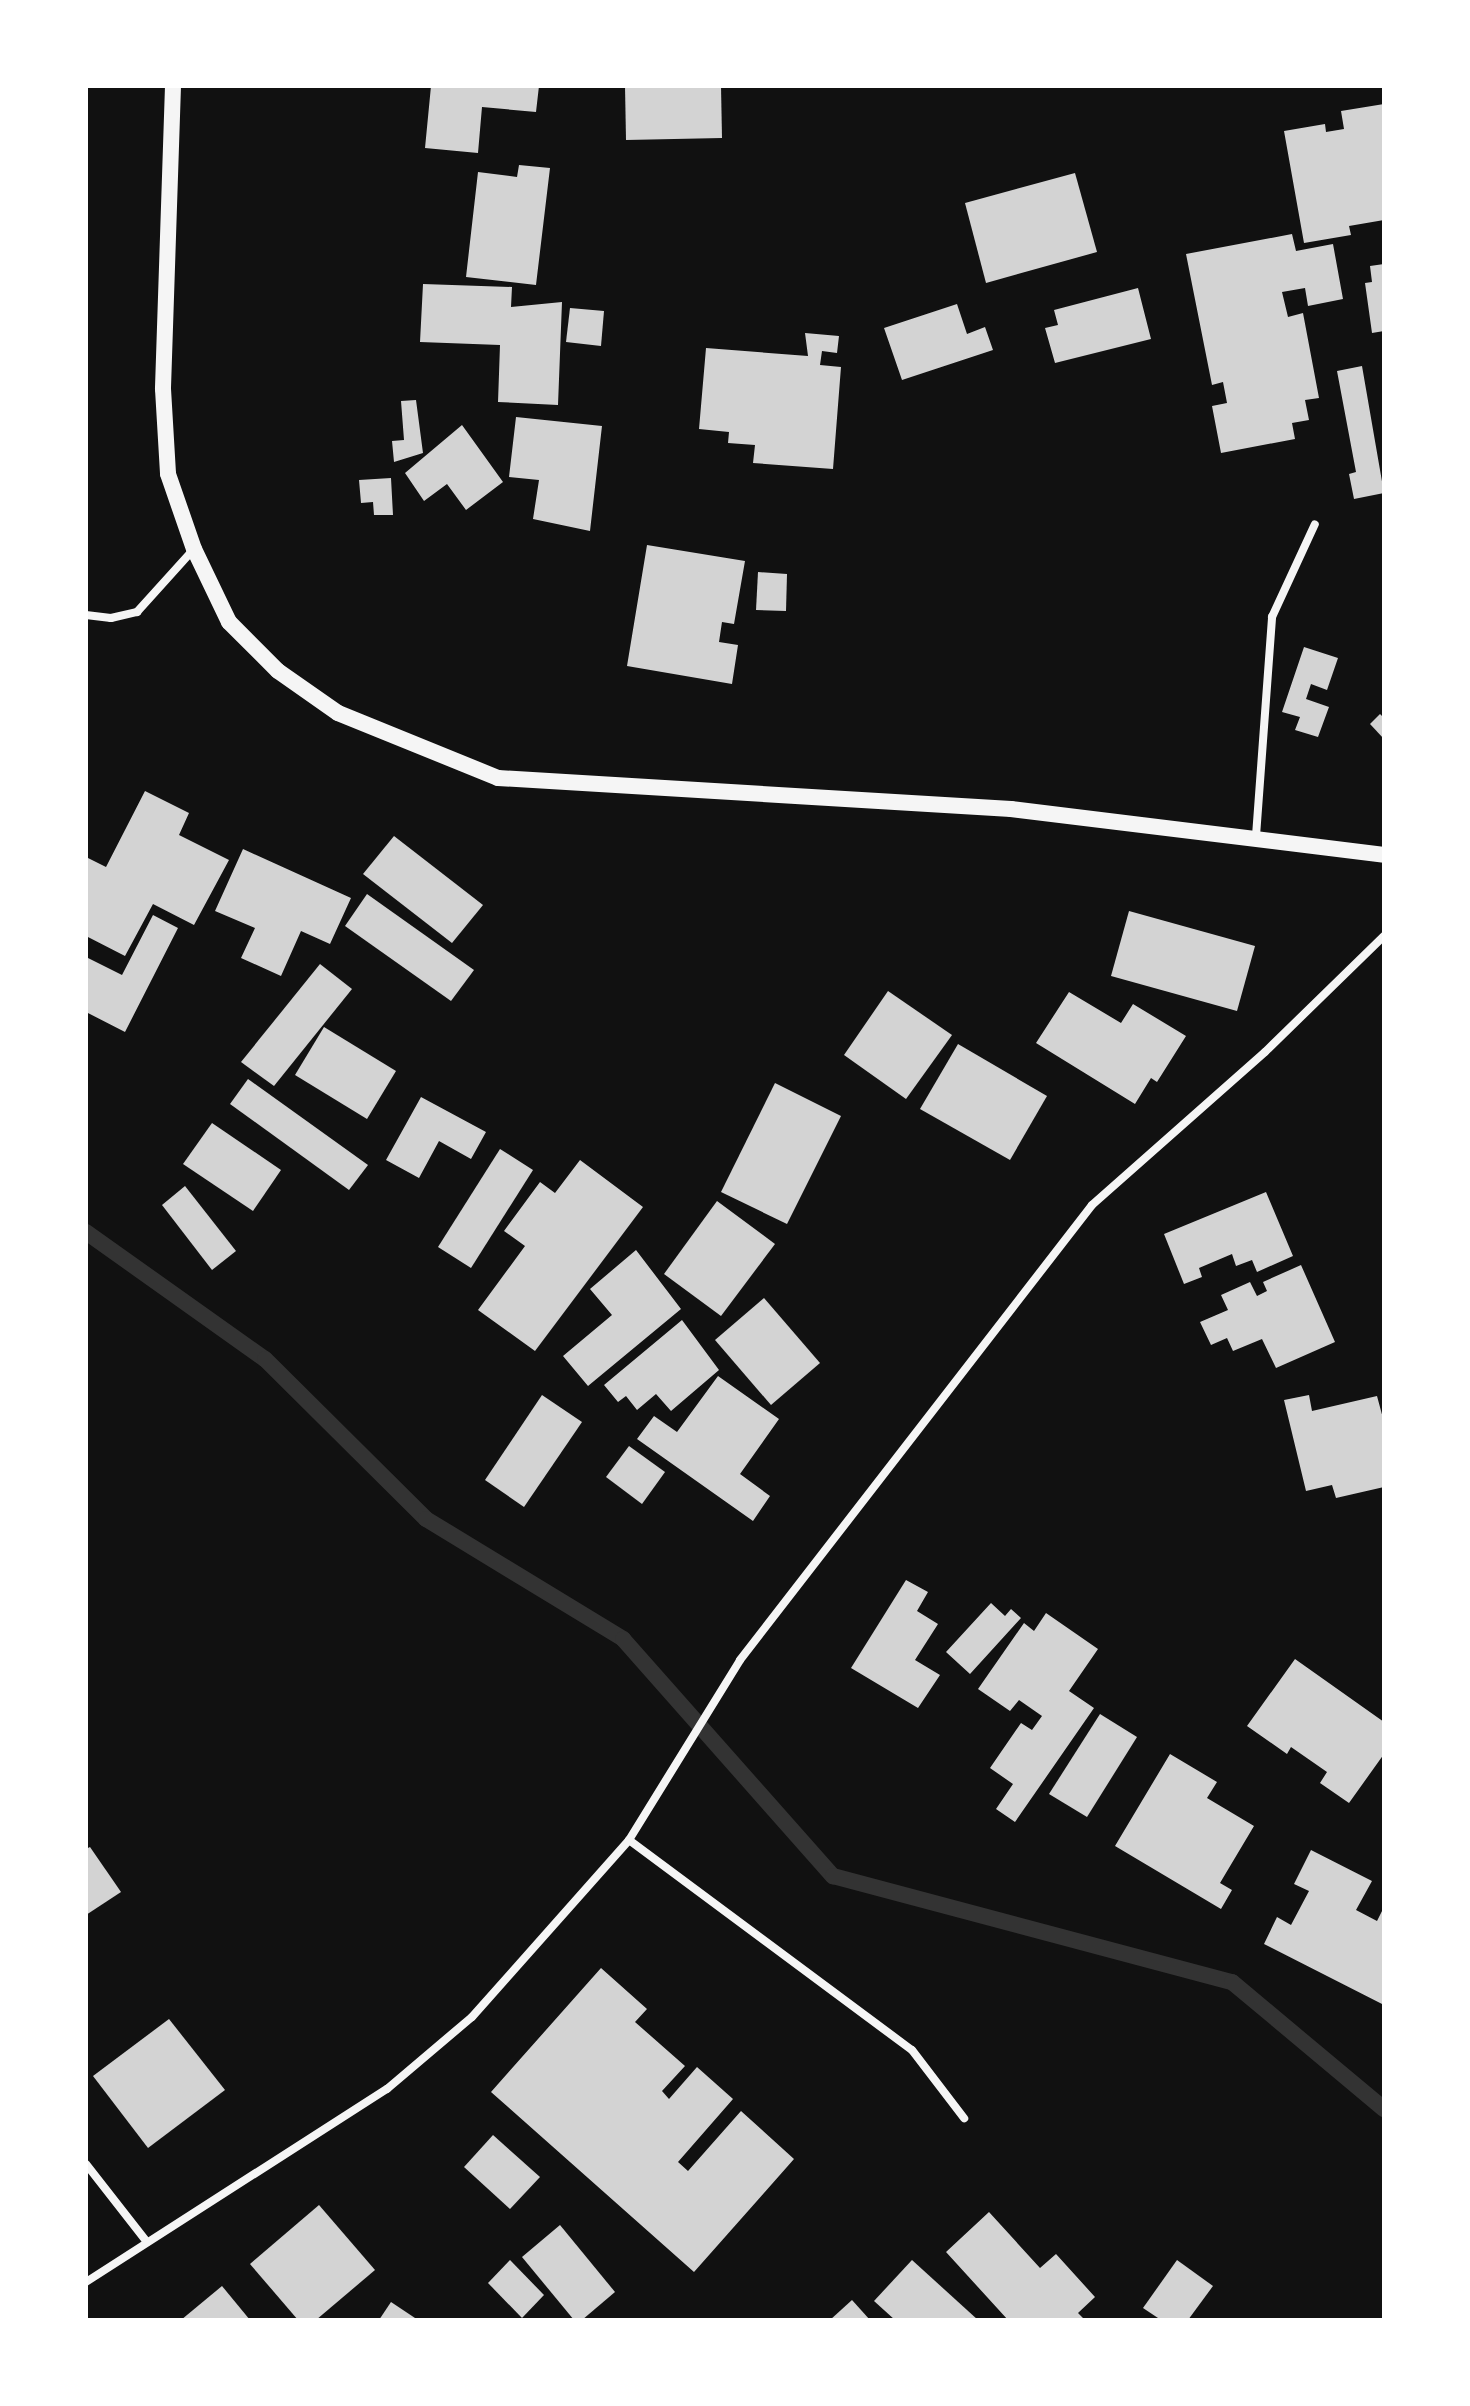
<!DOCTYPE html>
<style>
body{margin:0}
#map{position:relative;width:1470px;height:2406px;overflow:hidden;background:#111;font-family:"Space Grotesk",sans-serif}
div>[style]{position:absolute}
.stream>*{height:16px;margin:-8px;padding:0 8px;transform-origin:8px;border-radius:8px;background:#333}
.building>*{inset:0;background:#d3d3d3}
.minor>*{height:8px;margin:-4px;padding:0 4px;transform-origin:4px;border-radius:4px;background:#f5f5f5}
.secondary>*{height:16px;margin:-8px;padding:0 8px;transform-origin:8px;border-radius:8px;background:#f5f5f5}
span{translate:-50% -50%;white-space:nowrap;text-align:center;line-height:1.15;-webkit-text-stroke:7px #fff;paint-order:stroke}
.frame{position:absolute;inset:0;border:88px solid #fff;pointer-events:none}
</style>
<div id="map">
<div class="stream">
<div style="left:86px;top:1232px;width:219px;rotate:35.4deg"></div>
<div style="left:265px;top:1359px;width:227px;rotate:44.8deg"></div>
<div style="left:426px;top:1519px;width:231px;rotate:31.3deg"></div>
<div style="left:623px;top:1639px;width:317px;rotate:48.5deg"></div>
<div style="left:833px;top:1876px;width:413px;rotate:14.9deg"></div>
<div style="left:1232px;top:1982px;width:198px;rotate:39.9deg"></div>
</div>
<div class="building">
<div style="clip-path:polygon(431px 86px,539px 86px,536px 112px,482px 107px,478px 153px,425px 148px)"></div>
<div style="clip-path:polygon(625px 86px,721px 86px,722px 138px,626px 140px)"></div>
<div style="clip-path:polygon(1384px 104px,1384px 220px,1349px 226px,1351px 235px,1304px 243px,1284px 131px,1325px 124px,1326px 132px,1344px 129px,1341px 111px)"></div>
<div style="clip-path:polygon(519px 165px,550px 168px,536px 285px,466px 277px,478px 172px,517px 177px)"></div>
<div style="clip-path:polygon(1075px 173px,1097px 252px,986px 283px,965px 203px)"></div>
<div style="clip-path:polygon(1292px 234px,1296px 251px,1333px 244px,1343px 299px,1308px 306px,1305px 288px,1282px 292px,1288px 317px,1303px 313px,1319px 398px,1305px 400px,1309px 420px,1292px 423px,1295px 439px,1221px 453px,1212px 406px,1227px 403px,1223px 382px,1212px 385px,1186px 254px)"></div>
<div style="clip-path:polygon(1384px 264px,1384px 331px,1372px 333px,1365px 283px,1372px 282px,1370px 266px)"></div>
<div style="clip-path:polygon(423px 284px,512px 287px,511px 307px,562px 302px,558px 405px,498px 402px,500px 345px,420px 342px)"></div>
<div style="clip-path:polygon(1138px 288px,1151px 339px,1055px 363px,1045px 328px,1058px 325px,1054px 310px)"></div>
<div style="clip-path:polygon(957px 304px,967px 334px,985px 327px,993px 350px,902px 380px,884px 328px)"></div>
<div style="clip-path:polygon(570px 308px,604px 311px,601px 346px,566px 342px)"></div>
<div style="clip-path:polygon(805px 333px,839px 336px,837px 353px,822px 351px,820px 365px,841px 367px,833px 469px,753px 463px,755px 445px,728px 443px,729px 432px,699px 429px,706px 348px,808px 356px)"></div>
<div style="clip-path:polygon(1362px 366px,1384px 493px,1354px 499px,1349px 474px,1356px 472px,1337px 371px)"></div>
<div style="clip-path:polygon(416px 400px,423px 453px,394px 462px,392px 441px,404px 440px,401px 401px)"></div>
<div style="clip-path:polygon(516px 417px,602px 426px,590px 531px,533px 519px,539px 480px,509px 477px)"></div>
<div style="clip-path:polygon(462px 425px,503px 482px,466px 510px,447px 484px,424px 501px,405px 473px)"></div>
<div style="clip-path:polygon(391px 478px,393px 515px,374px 515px,373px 502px,361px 503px,359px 480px)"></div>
<div style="clip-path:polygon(647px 545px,745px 561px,734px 624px,722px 622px,719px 642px,738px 645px,732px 684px,627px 666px)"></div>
<div style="clip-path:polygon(758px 572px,787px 574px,786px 611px,756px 610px)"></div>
<div style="clip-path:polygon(1304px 647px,1338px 658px,1327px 690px,1311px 684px,1306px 699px,1329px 707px,1318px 737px,1295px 730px,1300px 717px,1282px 712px)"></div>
<div style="clip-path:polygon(1380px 714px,1384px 718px,1384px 739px,1370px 724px)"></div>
<div style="clip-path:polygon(145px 791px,189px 813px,179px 835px,229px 860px,194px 925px,153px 904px,125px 956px,86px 936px,86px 857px,106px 867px)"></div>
<div style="clip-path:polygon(394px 836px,483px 905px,452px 943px,363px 874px)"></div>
<div style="clip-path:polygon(243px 849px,351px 898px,330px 944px,301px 931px,281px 976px,241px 958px,255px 928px,215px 911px)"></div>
<div style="clip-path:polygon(367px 894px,474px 970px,451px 1001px,345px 926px)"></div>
<div style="clip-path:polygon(1129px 911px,1255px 946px,1237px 1011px,1111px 976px)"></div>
<div style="clip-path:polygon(153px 915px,178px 928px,125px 1032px,86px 1012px,86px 957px,122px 975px)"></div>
<div style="clip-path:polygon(320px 964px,352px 989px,274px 1086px,241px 1062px)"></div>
<div style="clip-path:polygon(888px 991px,952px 1035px,906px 1099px,844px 1055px)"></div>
<div style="clip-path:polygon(1069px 992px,1121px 1023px,1133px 1004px,1186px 1036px,1157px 1082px,1151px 1078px,1135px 1104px,1036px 1043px)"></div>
<div style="clip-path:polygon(324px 1027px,396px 1071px,367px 1119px,295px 1075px)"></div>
<div style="clip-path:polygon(958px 1044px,1047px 1096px,1010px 1160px,920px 1109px)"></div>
<div style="clip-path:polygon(248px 1079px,368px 1165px,349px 1190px,230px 1104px)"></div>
<div style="clip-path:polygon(775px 1083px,841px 1116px,787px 1224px,721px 1192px)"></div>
<div style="clip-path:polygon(421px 1097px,486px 1132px,471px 1159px,439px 1141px,419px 1178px,386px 1160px)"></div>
<div style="clip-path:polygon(212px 1123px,281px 1170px,253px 1211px,183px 1164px)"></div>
<div style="clip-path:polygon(500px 1149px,533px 1170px,471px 1268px,438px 1247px)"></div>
<div style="clip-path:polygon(580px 1160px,643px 1207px,535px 1351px,478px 1310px,525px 1246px,504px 1231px,540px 1182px,555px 1193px)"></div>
<div style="clip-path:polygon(185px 1186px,236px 1251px,212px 1270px,162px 1205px)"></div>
<div style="clip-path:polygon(1266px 1192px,1293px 1256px,1257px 1272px,1252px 1260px,1236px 1266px,1232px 1254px,1199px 1268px,1202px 1277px,1184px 1284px,1164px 1234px)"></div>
<div style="clip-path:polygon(717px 1201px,775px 1244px,721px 1316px,664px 1274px)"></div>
<div style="clip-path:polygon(636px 1250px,681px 1309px,588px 1386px,563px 1356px,612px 1315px,590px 1289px)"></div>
<div style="clip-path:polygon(1301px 1265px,1335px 1342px,1276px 1368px,1262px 1339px,1233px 1351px,1227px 1338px,1211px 1345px,1200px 1322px,1228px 1310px,1221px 1295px,1250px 1282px,1257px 1296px,1267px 1291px,1263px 1282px)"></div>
<div style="clip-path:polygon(764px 1298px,820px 1363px,771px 1405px,715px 1340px)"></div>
<div style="clip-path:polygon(682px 1320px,719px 1370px,671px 1411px,656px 1394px,637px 1410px,626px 1396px,618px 1402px,604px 1385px)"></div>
<div style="clip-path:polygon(718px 1376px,779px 1419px,740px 1474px,770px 1496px,753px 1521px,637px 1439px,654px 1416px,677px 1432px)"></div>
<div style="clip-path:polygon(542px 1395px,582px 1422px,524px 1507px,485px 1480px)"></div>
<div style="clip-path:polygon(1309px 1395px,1312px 1411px,1377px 1396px,1384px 1422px,1384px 1487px,1336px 1498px,1332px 1485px,1306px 1491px,1284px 1400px)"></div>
<div style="clip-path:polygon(629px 1446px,665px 1472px,642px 1504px,606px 1477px)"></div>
<div style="clip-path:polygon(906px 1580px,928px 1592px,917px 1611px,938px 1624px,915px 1660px,940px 1675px,918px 1708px,851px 1668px)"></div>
<div style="clip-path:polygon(991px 1603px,1005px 1616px,1011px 1609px,1021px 1618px,970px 1674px,946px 1652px)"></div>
<div style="clip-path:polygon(1046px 1613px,1098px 1649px,1069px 1691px,1094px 1708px,1015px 1822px,996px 1809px,1013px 1784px,990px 1768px,1021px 1723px,1032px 1730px,1042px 1716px,1019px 1700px,1010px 1711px,978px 1689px,1024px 1623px,1034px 1631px)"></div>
<div style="clip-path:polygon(1295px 1659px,1384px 1722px,1384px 1754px,1349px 1803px,1320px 1783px,1327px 1772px,1291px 1747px,1287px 1754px,1247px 1726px)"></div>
<div style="clip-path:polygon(1100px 1714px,1137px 1737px,1087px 1817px,1049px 1794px)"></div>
<div style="clip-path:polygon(1170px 1754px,1217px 1782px,1207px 1798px,1254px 1826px,1220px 1883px,1232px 1890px,1221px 1909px,1115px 1846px)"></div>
<div style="clip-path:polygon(90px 1847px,121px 1892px,86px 1915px,86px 1849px)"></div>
<div style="clip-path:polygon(1311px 1850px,1372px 1881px,1356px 1910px,1377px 1921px,1384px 1907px,1384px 2005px,1264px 1944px,1277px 1917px,1291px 1925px,1309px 1891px,1294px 1884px)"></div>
<div style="clip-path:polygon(601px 1968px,647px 2009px,635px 2022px,685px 2066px,662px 2091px,669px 2099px,697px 2067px,733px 2099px,678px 2162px,688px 2171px,741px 2111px,794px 2159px,694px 2272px,491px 2092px)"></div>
<div style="clip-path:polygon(169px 2019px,225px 2090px,148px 2148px,93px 2076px)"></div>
<div style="clip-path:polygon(493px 2135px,540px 2177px,510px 2209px,464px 2167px)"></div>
<div style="clip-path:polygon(319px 2205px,375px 2270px,316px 2320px,298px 2320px,250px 2264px)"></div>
<div style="clip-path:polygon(989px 2212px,1040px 2268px,1056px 2254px,1095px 2297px,1078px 2313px,1085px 2320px,1008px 2320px,946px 2252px)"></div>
<div style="clip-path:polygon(560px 2225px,615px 2292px,582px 2320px,574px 2320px,522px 2257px)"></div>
<div style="clip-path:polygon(510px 2260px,544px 2295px,522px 2318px,488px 2283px)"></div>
<div style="clip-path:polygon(912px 2260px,978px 2320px,895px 2320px,874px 2301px)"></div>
<div style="clip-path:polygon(1177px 2260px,1213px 2286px,1188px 2320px,1161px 2320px,1143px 2308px)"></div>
<div style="clip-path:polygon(222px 2286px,250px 2320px,181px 2320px)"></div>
<div style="clip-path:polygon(852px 2300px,870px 2320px,830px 2320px)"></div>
<div style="clip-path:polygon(391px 2302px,418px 2320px,379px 2320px)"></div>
</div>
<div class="minor">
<div style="left:86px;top:615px;width:25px;rotate:7deg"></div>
<div style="left:111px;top:618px;width:27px;rotate:-13deg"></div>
<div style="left:137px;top:612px;width:84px;rotate:-47.9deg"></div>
<div style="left:1256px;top:836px;width:220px;rotate:-85.8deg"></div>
<div style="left:1272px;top:617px;width:102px;rotate:-65.2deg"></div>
<div style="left:629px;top:1840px;width:352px;rotate:36.6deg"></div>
<div style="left:912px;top:2050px;width:86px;rotate:52.6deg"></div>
<div style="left:86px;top:2164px;width:99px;rotate:52deg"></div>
<div style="left:86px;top:2282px;width:358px;rotate:-32.7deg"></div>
<div style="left:387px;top:2089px;width:111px;rotate:-40.3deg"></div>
<div style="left:472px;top:2017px;width:237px;rotate:-48.4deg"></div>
<div style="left:629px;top:1840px;width:211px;rotate:-58.3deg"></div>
<div style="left:740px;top:1660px;width:575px;rotate:-52.27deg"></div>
<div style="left:1092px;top:1205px;width:231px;rotate:-41.5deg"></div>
<div style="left:1265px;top:1052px;width:166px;rotate:-44.3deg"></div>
</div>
<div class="secondary">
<div style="left:173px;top:86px;width:303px;rotate:91.9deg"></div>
<div style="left:163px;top:389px;width:85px;rotate:86.6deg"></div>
<div style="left:168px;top:474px;width:79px;rotate:70.9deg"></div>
<div style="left:194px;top:549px;width:81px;rotate:64.4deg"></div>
<div style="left:229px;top:622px;width:69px;rotate:45deg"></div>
<div style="left:278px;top:671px;width:73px;rotate:35deg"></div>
<div style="left:338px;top:713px;width:173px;rotate:22.1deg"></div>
<div style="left:498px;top:778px;width:514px;rotate:3.46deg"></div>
<div style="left:1011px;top:809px;width:376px;rotate:7deg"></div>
</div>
<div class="frame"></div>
</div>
